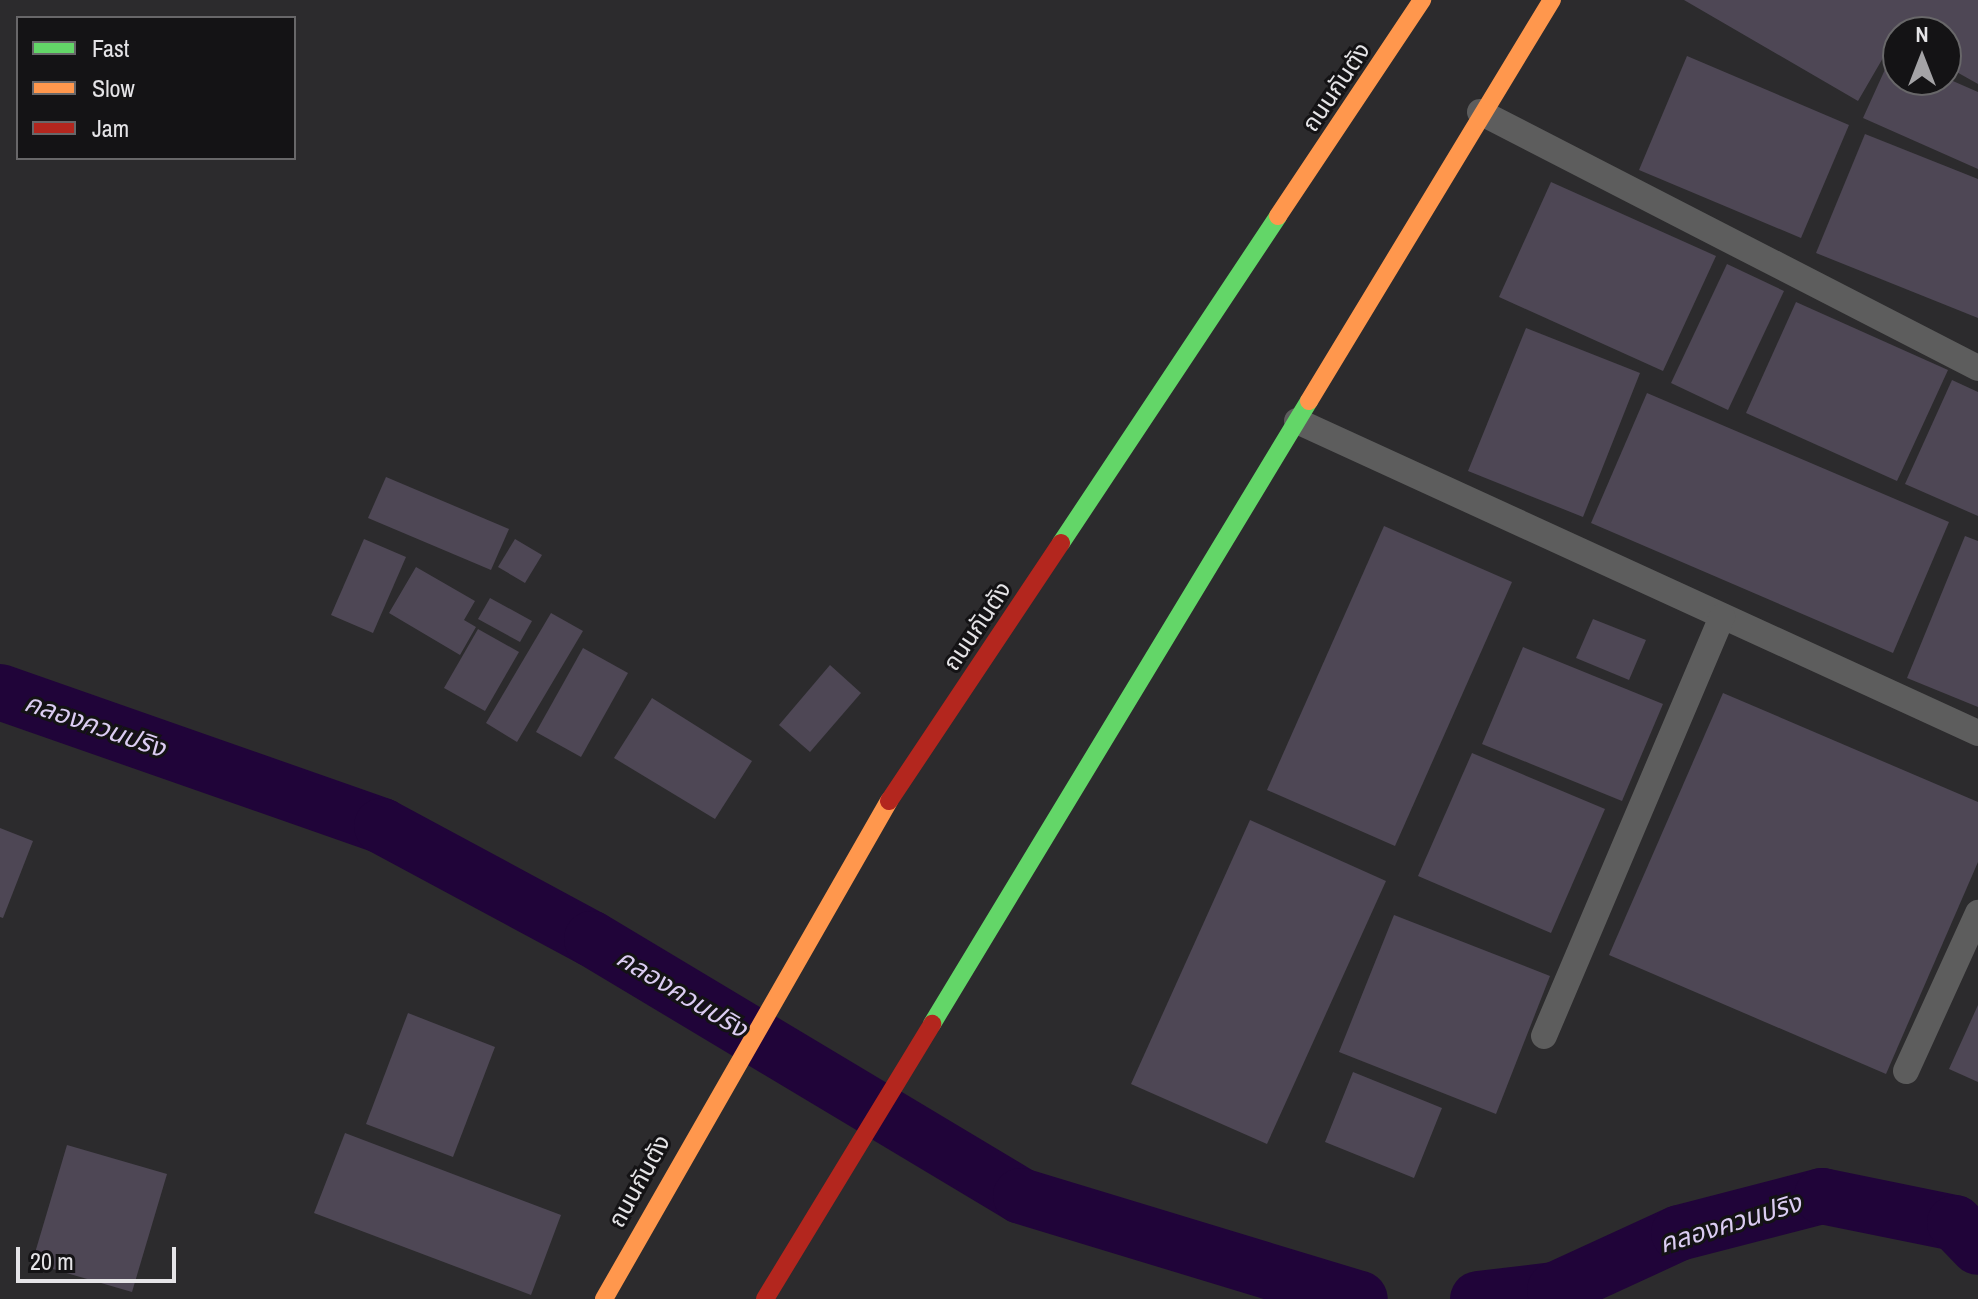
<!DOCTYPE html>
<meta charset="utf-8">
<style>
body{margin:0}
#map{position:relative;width:1978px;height:1299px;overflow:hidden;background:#2c2b2d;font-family:"Archivo Narrow","Noto Sans Thai",sans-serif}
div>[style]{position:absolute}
.canal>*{height:56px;margin:-28px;padding:0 28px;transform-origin:28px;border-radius:28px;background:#200439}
.building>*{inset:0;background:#4e4755}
.lane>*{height:26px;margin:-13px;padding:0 13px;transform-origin:13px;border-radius:13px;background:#5d5d5d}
.fast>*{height:18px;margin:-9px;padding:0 9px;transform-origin:9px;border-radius:9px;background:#63d668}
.slow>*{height:18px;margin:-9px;padding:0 9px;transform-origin:9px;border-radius:9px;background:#ff974d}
.jam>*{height:18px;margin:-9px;padding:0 9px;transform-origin:9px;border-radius:9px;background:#b3261e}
span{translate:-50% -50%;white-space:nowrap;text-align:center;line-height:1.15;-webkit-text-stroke:6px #141315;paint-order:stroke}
.street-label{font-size:24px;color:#e5e4e7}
.water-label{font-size:26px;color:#dbccf2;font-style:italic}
.legend{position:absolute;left:16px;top:16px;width:280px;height:144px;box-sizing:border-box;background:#141315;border:2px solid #686769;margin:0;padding:10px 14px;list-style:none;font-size:24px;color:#e5e4e7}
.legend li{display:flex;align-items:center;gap:16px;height:40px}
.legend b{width:40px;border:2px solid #686769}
.north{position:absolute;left:1882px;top:16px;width:80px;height:80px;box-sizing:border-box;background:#141315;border:2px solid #686769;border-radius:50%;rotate:0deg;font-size:22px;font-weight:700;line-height:32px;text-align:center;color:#e5e4e7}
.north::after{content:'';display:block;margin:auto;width:28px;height:36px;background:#a4a3a6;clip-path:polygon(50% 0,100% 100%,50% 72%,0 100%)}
.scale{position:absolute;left:16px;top:1247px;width:160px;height:36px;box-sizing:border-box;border:4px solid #e5e4e7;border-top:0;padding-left:10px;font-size:24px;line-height:28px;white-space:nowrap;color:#e5e4e7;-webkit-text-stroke:6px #141315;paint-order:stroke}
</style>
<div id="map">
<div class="canal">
<div style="left:0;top:692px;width:405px;rotate:19.3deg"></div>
<div style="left:382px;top:826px;width:238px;rotate:28.3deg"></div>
<div style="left:592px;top:939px;width:500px;rotate:30.92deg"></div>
<div style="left:1021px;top:1196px;width:354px;rotate:16.9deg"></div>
<div style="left:1478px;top:1299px;width:78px;rotate:-6.7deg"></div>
<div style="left:1555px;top:1290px;width:136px;rotate:-24.7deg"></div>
<div style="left:1679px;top:1233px;width:148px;rotate:-14.5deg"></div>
<div style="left:1822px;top:1196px;width:136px;rotate:11.5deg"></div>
<div style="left:1955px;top:1223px;width:33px;rotate:46deg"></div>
</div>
<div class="building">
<div style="clip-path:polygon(1684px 0,1978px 0,1978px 84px,1946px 66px,1946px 32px,1898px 32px,1858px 101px)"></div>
<div style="clip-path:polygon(1892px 54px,1898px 80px,1946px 78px,1978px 92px,1978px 169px,1863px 118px)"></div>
<div style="clip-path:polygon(1687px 56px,1849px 125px,1801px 238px,1639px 170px)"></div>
<div style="clip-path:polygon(1865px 134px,1978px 179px,1978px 318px,1816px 253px)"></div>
<div style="clip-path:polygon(1551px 182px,1716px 256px,1663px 371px,1499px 297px)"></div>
<div style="clip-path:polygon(1727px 264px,1784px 291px,1728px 410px,1671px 383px)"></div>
<div style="clip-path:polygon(1796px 302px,1948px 370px,1897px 481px,1746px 413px)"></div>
<div style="clip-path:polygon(1526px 328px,1640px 373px,1583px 517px,1468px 471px)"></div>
<div style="clip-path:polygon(1952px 380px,1978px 392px,1978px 516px,1905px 484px)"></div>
<div style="clip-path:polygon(1647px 393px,1949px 522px,1893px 653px,1591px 523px)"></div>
<div style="clip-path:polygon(386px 477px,509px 529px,491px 570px,368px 518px)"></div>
<div style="clip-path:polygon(1384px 526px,1512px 582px,1395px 846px,1267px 790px)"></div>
<div style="clip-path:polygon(1965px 536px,1978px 541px,1978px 707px,1907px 678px)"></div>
<div style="clip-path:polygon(364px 539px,406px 557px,373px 633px,331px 615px)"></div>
<div style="clip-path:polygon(515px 539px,542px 555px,525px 583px,498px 567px)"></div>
<div style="clip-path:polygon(416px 567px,475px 601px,464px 620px,476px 627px,460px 655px,389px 613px)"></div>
<div style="clip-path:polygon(490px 598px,532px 621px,520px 642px,478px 619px)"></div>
<div style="clip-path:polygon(551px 613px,583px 631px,517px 742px,486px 723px)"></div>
<div style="clip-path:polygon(1593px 619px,1646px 640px,1629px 680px,1576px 658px)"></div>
<div style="clip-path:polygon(478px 629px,519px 652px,485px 711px,444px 688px)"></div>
<div style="clip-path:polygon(1523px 647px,1663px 704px,1622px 801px,1482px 744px)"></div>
<div style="clip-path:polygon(583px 648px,628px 673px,581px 757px,536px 732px)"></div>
<div style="clip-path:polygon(830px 665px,861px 693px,810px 752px,779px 725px)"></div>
<div style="clip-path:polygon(1723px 693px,1978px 802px,1978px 862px,1886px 1074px,1609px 955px)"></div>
<div style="clip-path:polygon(652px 698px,752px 761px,715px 819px,614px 758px)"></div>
<div style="clip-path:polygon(1472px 753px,1605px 809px,1551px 933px,1418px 876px)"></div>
<div style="clip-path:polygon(1250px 820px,1386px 881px,1267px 1144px,1131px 1084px)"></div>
<div style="clip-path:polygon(0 828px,33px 841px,3px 918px,0 917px)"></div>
<div style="clip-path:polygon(1394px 915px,1550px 976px,1496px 1114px,1339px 1052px)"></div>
<div style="clip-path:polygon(1978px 1005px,1978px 1082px,1949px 1069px)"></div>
<div style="clip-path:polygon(408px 1013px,495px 1047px,453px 1157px,366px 1124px)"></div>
<div style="clip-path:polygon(1353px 1072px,1442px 1108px,1414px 1178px,1325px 1142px)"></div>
<div style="clip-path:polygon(345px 1133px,561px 1215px,531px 1295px,314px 1213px)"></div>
<div style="clip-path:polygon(67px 1145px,167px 1174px,132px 1292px,32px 1263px)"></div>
</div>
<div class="lane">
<div style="left:1480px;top:112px;width:560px;rotate:27.21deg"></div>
<div style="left:1297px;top:421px;width:749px;rotate:24.61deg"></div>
<div style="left:1544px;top:1036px;width:456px;rotate:-67deg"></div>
<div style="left:1906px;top:1071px;width:174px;rotate:-65.5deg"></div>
</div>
<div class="fast">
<div style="left:1061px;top:543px;width:392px;rotate:-56.4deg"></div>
<div style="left:932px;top:1024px;width:728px;rotate:-58.82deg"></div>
</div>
<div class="slow">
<div style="left:1278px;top:216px;width:260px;rotate:-56.3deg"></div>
<div style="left:1309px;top:401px;width:469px;rotate:-58.8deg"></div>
<div style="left:604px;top:1299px;width:574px;rotate:-60.22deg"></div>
</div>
<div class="jam">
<div style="left:889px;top:801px;width:310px;rotate:-56.3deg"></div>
<div style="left:765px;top:1299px;width:322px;rotate:-58.7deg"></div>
</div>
<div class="street-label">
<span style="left:1336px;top:87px;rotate:-56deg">ถนนกันตัง</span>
<span style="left:977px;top:626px;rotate:-56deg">ถนนกันตัง</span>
<span style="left:639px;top:1181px;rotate:-61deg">ถนนกันตัง</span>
</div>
<div class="water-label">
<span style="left:95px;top:725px;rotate:19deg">คลองควนปริง</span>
<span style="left:682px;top:993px;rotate:31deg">คลองควนปริง</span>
<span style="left:1730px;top:1223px;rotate:-17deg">คลองควนปริง</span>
</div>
<ul class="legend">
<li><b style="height:10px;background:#63d668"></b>Fast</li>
<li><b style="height:10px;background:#ff974d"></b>Slow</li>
<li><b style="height:10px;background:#b3261e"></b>Jam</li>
</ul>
<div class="north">N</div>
<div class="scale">20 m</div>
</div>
